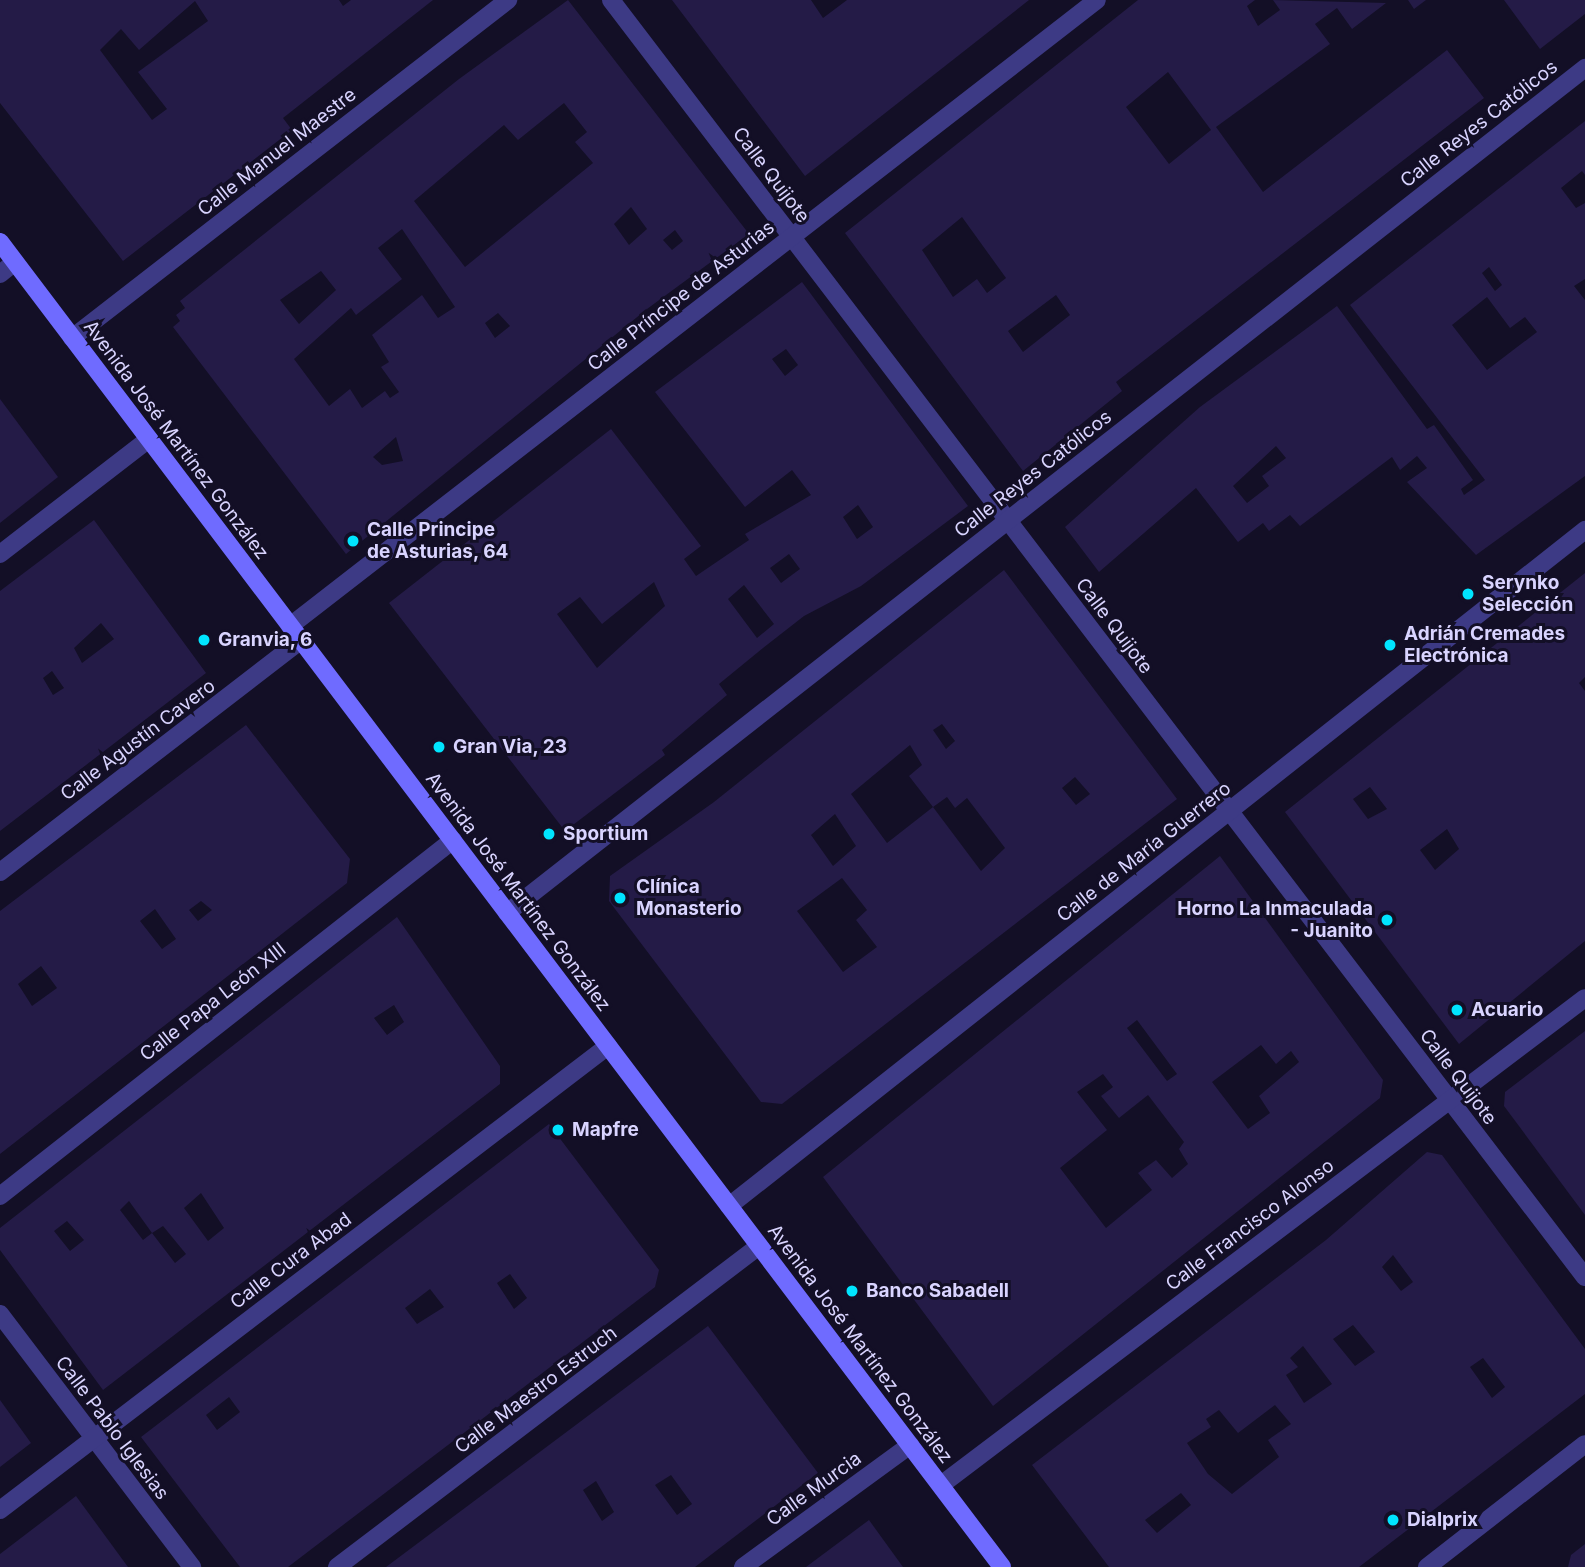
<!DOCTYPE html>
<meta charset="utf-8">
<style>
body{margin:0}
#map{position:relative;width:1585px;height:1567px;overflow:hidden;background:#130f26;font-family:Inter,sans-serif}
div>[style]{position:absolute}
.building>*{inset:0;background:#241b47}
.street>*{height:18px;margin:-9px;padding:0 9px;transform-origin:9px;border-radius:9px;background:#3d3a85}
.secondary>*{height:18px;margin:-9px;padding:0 9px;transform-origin:9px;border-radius:9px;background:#6f6bff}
.dots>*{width:19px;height:19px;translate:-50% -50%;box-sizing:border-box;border:4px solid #130f26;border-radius:50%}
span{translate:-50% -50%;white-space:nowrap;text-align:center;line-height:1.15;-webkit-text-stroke:6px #130f26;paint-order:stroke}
.street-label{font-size:19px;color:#d9d4ff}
.poi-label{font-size:19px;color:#d9d4ff;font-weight:700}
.left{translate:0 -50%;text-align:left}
.right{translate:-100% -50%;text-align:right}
</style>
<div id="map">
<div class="building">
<div style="clip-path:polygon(evenodd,0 0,339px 0,343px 6px,351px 0,433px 0,283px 118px,292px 130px,123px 261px,0 103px,0 0,195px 1px,208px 21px,138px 72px,167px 109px,152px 120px,100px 50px,121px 29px,139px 50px,195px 1px)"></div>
<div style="clip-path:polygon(evenodd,568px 0,749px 234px,647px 309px,346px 554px,173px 327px,180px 321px,176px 315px,185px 308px,180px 301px,459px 79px,568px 0,564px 103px,587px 132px,575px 142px,593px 163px,465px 267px,414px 201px,504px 125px,518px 140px,564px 103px,568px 0,631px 207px,647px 229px,629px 245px,614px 224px,631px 207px,568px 0,402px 229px,455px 307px,438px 318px,422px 295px,372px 335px,389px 362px,381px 367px,399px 392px,390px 398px,385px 391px,362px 408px,350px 389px,329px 406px,294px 359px,351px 308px,356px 315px,402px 279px,378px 248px,402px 229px,568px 0,675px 230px,683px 241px,672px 250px,663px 240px,675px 230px,568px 0,321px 271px,336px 290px,299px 324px,280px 300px,321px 271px,568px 0,498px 313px,510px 326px,495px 338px,485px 323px,498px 313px,568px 0,396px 437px,403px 461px,382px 465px,373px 457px,396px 437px)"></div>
<div style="clip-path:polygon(672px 0,811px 0,823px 18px,847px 0,1029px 0,805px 176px)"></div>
<div style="clip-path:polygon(evenodd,1138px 0,1255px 0,1247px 6px,1258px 26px,1280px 10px,1273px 0,1386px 3px,1352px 29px,1337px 8px,1315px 24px,1330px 44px,1216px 127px,1263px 192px,1447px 50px,1484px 98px,1116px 382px,1122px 391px,1023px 471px,845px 233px,1138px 0,1168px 72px,1211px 130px,1169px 164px,1126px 107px,1168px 72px,1138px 0,962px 217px,1006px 278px,987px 293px,977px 279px,953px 297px,922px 250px,962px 217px,1138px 0,1056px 295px,1070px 315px,1023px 352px,1008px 331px,1056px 295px)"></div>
<div style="clip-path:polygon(1408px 0,1426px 0,1414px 9px)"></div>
<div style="clip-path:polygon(1504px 0,1585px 0,1585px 14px,1540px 49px)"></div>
<div style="clip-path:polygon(evenodd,1585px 121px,1585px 175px,1582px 171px,1561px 188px,1576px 208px,1585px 203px,1585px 279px,1574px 286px,1585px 300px,1585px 476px,1476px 555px,1407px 482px,1427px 468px,1417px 456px,1400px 470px,1392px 457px,1300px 526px,1290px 515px,1269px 531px,1263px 523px,1238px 542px,1196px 488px,1099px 572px,1065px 527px,1200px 407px,1337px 306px,1427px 429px,1434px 425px,1473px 480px,1461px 489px,1464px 495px,1485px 480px,1350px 305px,1585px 121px,1489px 267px,1502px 285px,1495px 291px,1482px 273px,1489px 267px,1585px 121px,1487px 297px,1510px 328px,1525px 317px,1537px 332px,1487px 370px,1452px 325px,1487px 297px,1585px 121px,1276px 446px,1286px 458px,1262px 476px,1269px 486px,1247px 503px,1233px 486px,1276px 446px)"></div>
<div style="clip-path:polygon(evenodd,802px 282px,968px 506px,861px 586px,804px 616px,763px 648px,719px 684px,727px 695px,662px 750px,665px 755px,565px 831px,389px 603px,611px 429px,701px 546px,684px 559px,696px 576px,749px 540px,745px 534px,811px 495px,792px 470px,745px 507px,655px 392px,802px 282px,786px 349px,798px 365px,785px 376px,772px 359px,786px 349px,802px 282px,858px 505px,873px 527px,857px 539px,843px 517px,858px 505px,802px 282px,789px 554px,800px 569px,781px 583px,770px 568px,789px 554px,802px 282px,654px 582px,665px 606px,597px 668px,557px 614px,580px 597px,602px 624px,654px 582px,802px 282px,744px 585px,774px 624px,757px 638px,728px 599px,744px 585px)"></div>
<div style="clip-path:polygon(0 399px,58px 477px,0 523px)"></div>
<div style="clip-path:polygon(evenodd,94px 520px,206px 673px,0 831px,0 591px,94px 520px,101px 623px,114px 639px,82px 663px,74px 648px,101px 623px,94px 520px,52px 671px,64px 688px,53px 695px,43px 678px,52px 671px)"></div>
<div style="clip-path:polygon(evenodd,1004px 570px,1177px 799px,782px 1104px,761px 1102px,609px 901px,610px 876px,714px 802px,1004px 570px,942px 724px,955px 741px,946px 749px,933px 730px,942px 724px,1004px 570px,910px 745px,922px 765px,909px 776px,933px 807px,947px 797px,955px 808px,967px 798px,1005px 848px,981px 871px,933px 807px,887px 843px,851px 794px,910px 745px,1004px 570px,1075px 777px,1090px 794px,1076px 805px,1062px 788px,1075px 777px,1004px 570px,835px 814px,856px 846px,833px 866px,811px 835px,835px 814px,1004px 570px,842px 878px,867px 910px,856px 920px,877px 947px,843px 972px,797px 911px,842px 878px)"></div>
<div style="clip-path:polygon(evenodd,1585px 573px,1585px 677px,1579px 683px,1585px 691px,1585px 941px,1459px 1044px,1285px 812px,1585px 573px,1370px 787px,1387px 809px,1368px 819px,1353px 799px,1370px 787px,1585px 573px,1447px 829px,1459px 849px,1435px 870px,1420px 850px,1447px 829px)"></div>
<div style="clip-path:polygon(evenodd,246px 725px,350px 859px,347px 883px,0 1154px,0 911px,246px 725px,201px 901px,212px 910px,198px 921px,189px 910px,201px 901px,246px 725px,155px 909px,176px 939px,162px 949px,140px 921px,155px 909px,246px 725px,41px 966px,57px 988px,32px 1006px,18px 984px,41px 966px)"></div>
<div style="clip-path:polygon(evenodd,1220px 856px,1383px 1080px,1380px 1098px,993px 1406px,823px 1177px,1220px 856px,1137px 1020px,1177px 1074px,1167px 1081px,1127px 1028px,1137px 1020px,1220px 856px,1261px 1045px,1276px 1064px,1291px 1051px,1299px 1062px,1259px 1096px,1270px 1113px,1248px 1129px,1212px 1082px,1261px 1045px,1220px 856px,1103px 1074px,1113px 1087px,1101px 1096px,1119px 1118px,1148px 1095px,1184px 1142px,1179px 1149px,1188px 1164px,1172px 1178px,1156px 1160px,1138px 1173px,1152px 1190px,1106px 1228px,1060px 1168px,1107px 1130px,1077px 1092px,1103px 1074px)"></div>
<div style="clip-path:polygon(evenodd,397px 917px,500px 1066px,500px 1084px,103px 1390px,0 1250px,0 1228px,397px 917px,394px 1005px,404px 1022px,387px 1035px,374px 1018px,394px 1005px,397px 917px,201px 1193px,224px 1228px,208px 1241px,184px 1208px,201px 1193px,397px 917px,129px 1201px,152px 1233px,143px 1240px,120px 1210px,129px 1201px,397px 917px,67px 1221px,84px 1240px,70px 1251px,54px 1231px,67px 1221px,397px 917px,163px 1226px,186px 1254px,175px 1263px,152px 1233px,163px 1226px)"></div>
<div style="clip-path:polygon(1585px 1031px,1585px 1215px,1504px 1106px,1505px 1092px)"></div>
<div style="clip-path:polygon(evenodd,549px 1124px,659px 1270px,655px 1287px,288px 1567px,240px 1567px,141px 1437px,549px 1124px,510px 1274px,527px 1298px,514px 1309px,497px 1283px,510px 1274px,549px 1124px,430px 1289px,444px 1307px,417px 1324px,405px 1308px,430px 1289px,549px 1124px,229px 1397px,240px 1412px,217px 1430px,206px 1415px,229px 1397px)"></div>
<div style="clip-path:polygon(evenodd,1427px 1152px,1442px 1155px,1585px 1349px,1585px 1394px,1359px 1567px,1109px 1567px,1032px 1465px,1326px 1240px,1427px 1152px,1393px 1255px,1413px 1282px,1401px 1291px,1382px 1267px,1393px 1255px,1427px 1152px,1353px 1325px,1375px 1352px,1355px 1366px,1333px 1339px,1353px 1325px,1427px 1152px,1303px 1346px,1332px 1384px,1304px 1403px,1286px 1375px,1298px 1367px,1290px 1358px,1303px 1346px,1427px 1152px,1483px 1358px,1505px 1387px,1492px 1398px,1470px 1367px,1483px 1358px,1427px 1152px,1275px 1405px,1291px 1424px,1268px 1440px,1279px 1457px,1232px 1494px,1208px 1474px,1187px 1443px,1211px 1427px,1206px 1419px,1219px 1410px,1238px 1433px,1275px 1405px,1427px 1152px,1181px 1493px,1191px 1505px,1157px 1533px,1145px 1520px,1181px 1493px)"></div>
<div style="clip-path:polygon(evenodd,708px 1326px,818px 1473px,695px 1567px,386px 1567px,708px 1326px,671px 1475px,692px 1504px,677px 1515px,655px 1485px,671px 1475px,708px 1326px,596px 1481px,614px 1512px,602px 1521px,583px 1490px,596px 1481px)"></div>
<div style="clip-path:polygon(0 1400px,31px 1443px,0 1467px)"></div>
<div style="clip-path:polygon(76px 1496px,128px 1567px,0 1567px,0 1554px)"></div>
<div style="clip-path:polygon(869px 1520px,903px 1567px,806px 1567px)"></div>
<div style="clip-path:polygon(1585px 1544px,1585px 1567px,1568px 1567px,1571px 1555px)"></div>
</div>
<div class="street">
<div style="left:611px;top:0;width:1606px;rotate:52.67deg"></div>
<div style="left:0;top:274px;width:19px;rotate:-39deg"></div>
<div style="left:72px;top:338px;width:552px;rotate:-37.78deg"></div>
<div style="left:0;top:554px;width:188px;rotate:-37.7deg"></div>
<div style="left:290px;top:626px;width:1021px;rotate:-37.8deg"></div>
<div style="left:0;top:872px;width:380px;rotate:-37.6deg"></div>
<div style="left:507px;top:913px;width:1370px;rotate:-38.09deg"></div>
<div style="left:0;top:1196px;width:576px;rotate:-38.16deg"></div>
<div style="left:729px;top:1206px;width:1091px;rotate:-38.3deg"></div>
<div style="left:0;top:1314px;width:318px;rotate:52.8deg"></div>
<div style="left:941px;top:1485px;width:807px;rotate:-37.1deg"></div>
<div style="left:0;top:1510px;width:765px;rotate:-37.35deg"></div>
<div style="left:337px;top:1567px;width:530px;rotate:-37.26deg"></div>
<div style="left:743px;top:1567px;width:207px;rotate:-36.1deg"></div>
<div style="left:1427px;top:1567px;width:200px;rotate:-37.9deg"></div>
</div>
<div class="secondary">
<div style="left:0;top:242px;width:1661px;rotate:52.9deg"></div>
</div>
<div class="dots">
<div style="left:353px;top:541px;background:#00e5ff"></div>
<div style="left:1468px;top:594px;background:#00e5ff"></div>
<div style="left:204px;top:640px;background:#00e5ff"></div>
<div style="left:1390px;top:645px;background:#00e5ff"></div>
<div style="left:439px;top:747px;background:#00e5ff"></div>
<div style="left:549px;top:834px;background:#00e5ff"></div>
<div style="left:620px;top:898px;background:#00e5ff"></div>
<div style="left:1387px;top:920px;background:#00e5ff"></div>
<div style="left:1457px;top:1010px;background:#00e5ff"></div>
<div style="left:558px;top:1130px;background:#00e5ff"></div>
<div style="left:852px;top:1291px;background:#00e5ff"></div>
<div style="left:1393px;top:1520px;background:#00e5ff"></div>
</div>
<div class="street-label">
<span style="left:1479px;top:124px;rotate:-38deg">Calle Reyes Católicos</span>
<span style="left:277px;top:152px;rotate:-38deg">Calle Manuel Maestre</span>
<span style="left:771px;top:175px;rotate:53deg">Calle Quijote</span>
<span style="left:681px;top:296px;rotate:-38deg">Calle Príncipe de Asturias</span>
<span style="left:176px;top:440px;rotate:53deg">Avenida José Martínez González</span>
<span style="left:1033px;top:474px;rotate:-38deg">Calle Reyes Católicos</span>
<span style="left:1114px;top:626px;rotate:53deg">Calle Quijote</span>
<span style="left:138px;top:740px;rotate:-37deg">Calle Agustín Cavero</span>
<span style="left:1144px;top:852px;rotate:-38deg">Calle de María Guerrero</span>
<span style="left:518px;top:892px;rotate:53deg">Avenida José Martínez González</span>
<span style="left:213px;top:1002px;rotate:-38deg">Calle Papa León XIII</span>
<span style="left:1458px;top:1077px;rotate:53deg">Calle Quijote</span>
<span style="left:1250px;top:1225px;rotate:-37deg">Calle Francisco Alonso</span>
<span style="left:291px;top:1261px;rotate:-37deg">Calle Cura Abad</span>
<span style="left:860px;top:1344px;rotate:53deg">Avenida José Martínez González</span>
<span style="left:536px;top:1390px;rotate:-37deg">Calle Maestro Estruch</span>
<span style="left:112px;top:1428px;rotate:53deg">Calle Pablo Iglesias</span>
<span style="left:814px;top:1489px;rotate:-36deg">Calle Murcia</span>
</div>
<div class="poi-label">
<span class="left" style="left:367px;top:541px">Calle Principe<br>de Asturias, 64</span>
<span class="left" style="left:1482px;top:594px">Serynko<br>Selección</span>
<span class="left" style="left:1404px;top:645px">Adrián Cremades<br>Electrónica</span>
<span class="left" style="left:218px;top:640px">Granvia, 6</span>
<span class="left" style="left:453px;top:747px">Gran Via, 23</span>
<span class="left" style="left:563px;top:834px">Sportium</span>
<span class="left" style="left:636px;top:898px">Clínica<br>Monasterio</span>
<span class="right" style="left:1373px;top:920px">Horno La Inmaculada<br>- Juanito</span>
<span class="left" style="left:1471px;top:1010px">Acuario</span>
<span class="left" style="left:572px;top:1130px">Mapfre</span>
<span class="left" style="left:866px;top:1291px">Banco Sabadell</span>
<span class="left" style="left:1407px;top:1520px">Dialprix</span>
</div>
</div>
